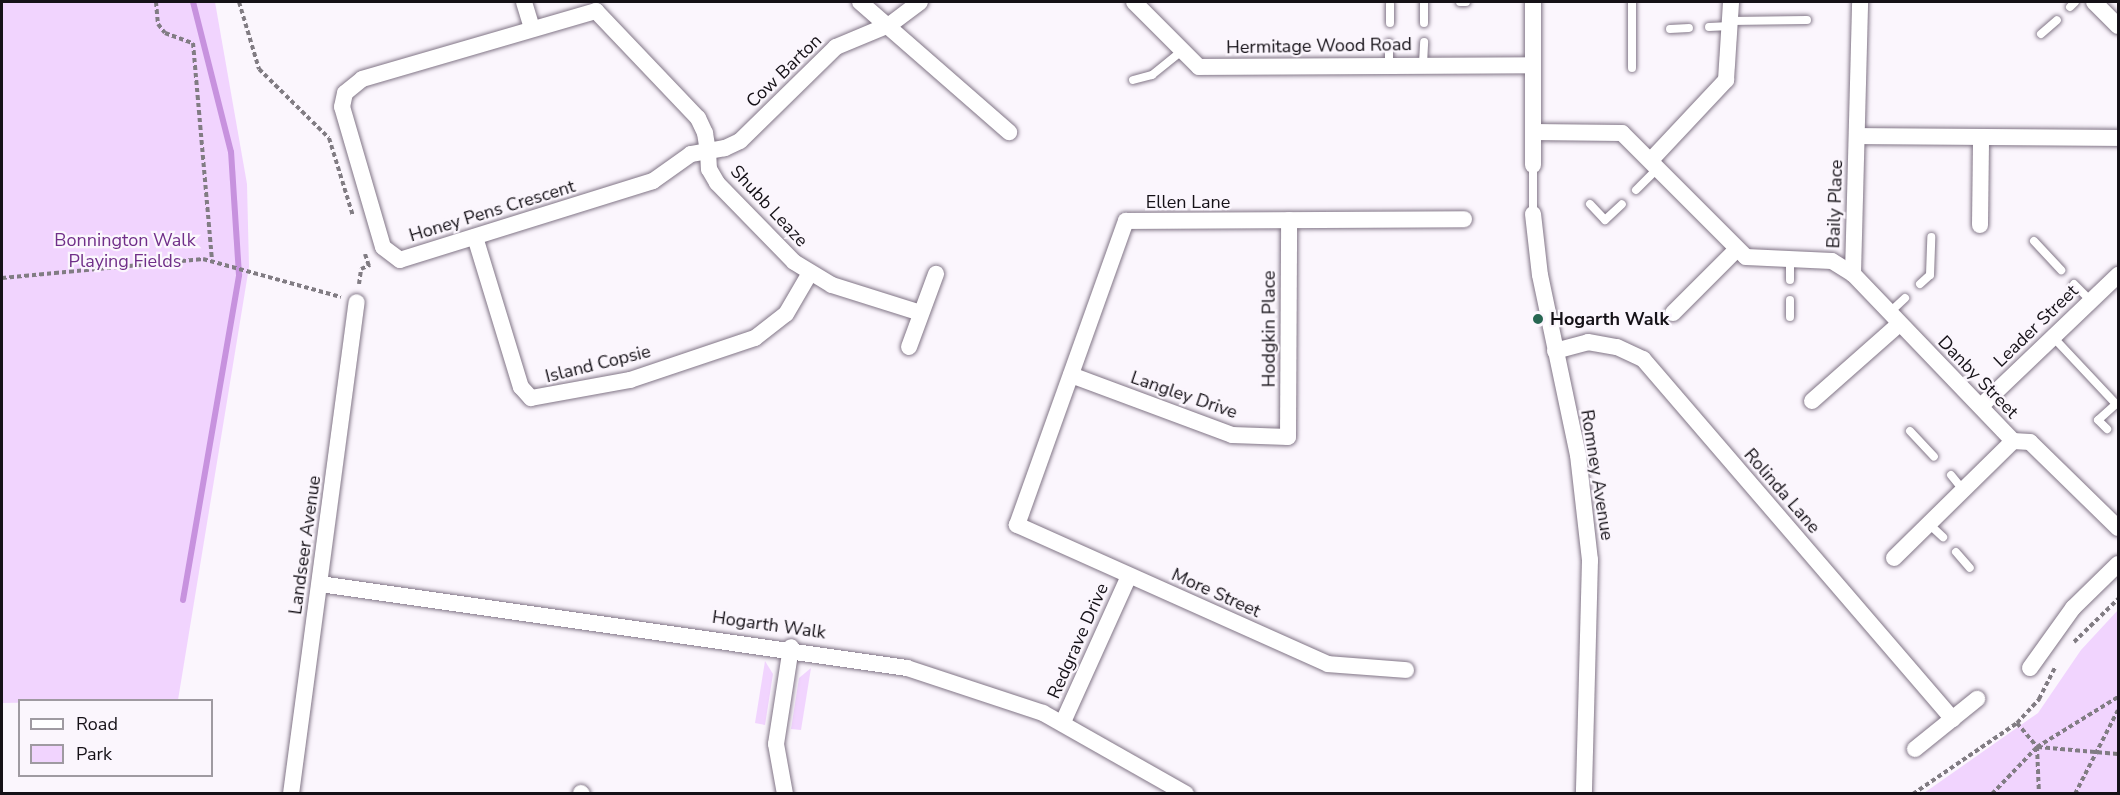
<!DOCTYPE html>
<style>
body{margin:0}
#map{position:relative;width:2120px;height:795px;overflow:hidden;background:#fbf6fd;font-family:"Nunito Sans",sans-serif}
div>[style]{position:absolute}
.green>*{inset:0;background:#f1d4fe}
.stream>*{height:6px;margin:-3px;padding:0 3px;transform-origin:3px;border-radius:3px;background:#c792de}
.path>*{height:4px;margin-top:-2px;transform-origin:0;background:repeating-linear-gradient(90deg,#817c83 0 4.5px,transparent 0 7.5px)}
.roads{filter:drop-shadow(0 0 2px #817586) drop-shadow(0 0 2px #817586)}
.lane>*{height:8px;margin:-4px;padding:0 4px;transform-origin:4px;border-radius:4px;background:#fff}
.street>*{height:16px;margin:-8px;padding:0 8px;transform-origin:8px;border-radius:8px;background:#fff}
.dots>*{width:16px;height:16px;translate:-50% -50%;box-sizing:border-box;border:3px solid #fbf6fd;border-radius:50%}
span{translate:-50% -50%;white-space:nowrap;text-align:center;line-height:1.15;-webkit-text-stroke:4.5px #fbf6fd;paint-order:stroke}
.street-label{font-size:18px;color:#151117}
.park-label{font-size:18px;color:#702f89}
.poi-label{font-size:18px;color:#151117;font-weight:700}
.left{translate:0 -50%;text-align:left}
.frame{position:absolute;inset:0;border:3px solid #151117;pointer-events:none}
.legend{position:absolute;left:18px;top:699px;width:195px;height:78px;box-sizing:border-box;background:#fbf6fd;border:2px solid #9f9aa1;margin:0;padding:8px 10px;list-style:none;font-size:18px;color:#151117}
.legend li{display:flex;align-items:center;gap:12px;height:30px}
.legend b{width:30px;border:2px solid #9f9aa1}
</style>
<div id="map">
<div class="green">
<div style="clip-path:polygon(2px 2px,215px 2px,247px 184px,249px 267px,178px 700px,2px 703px)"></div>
<div style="clip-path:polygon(2118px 610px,2118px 793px,1924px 793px,2038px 713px,2081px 650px)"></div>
<div style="clip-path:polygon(765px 661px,773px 674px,765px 725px,755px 723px)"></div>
<div style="clip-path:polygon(811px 668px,801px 730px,791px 729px,799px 678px)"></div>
</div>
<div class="stream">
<div style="left:183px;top:600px;width:330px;rotate:-80.2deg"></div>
<div style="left:239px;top:275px;width:123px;rotate:-93.7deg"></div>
<div style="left:231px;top:152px;width:155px;rotate:-104.2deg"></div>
</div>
<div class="path">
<div style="left:156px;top:2px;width:22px;rotate:85deg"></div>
<div style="left:158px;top:24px;width:11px;rotate:52deg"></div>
<div style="left:165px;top:33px;width:30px;rotate:20deg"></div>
<div style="left:193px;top:43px;width:218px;rotate:85deg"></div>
<div style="left:239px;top:2px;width:70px;rotate:73.4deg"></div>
<div style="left:259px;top:69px;width:98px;rotate:44.6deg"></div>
<div style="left:329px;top:138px;width:82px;rotate:72.9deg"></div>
<div style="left:365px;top:254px;width:13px;rotate:72deg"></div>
<div style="left:2px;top:278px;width:202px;rotate:-5.4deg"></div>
<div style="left:203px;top:259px;width:143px;rotate:15.4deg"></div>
<div style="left:359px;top:284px;width:15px;rotate:-82deg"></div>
<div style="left:361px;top:269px;width:10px;rotate:-24deg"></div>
<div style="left:2074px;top:642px;width:62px;rotate:-44.3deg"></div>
<div style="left:2017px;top:723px;width:31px;rotate:50deg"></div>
<div style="left:2037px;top:747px;width:47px;rotate:87.6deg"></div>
<div style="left:2038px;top:747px;width:80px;rotate:5deg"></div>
<div style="left:1913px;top:794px;width:126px;rotate:-34.3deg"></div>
<div style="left:2017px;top:723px;width:33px;rotate:-47deg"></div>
<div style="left:2039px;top:699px;width:36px;rotate:-63deg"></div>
<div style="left:1992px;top:794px;width:65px;rotate:-46.2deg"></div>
<div style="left:2037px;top:747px;width:95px;rotate:-31.7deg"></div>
<div style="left:2075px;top:794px;width:94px;rotate:-62.9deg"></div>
</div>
<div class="roads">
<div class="lane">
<div style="left:1460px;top:2px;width:6px"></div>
<div style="left:1632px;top:2px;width:66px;rotate:90deg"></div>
<div style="left:2070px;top:7px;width:7px;rotate:-45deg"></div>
<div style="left:1730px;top:21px;width:77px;rotate:-0.7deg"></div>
<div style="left:1390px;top:23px;width:19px;rotate:-90deg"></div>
<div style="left:1424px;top:23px;width:21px;rotate:-90deg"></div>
<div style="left:1709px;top:27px;width:21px;rotate:-3deg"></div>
<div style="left:1670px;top:29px;width:19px;rotate:-3deg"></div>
<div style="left:2041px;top:34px;width:21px;rotate:-41deg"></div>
<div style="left:1389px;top:64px;width:21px;rotate:-90deg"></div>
<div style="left:1423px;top:64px;width:22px;rotate:-87deg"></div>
<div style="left:1133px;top:80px;width:20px;rotate:-15deg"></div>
<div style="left:1152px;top:75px;width:40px;rotate:-39deg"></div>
<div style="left:1533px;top:165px;width:49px;rotate:90deg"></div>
<div style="left:1636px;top:190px;width:31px;rotate:-45deg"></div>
<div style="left:1590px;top:204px;width:22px;rotate:47deg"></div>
<div style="left:1605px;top:220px;width:23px;rotate:-43deg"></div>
<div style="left:2034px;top:241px;width:40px;rotate:47deg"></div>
<div style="left:1790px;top:260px;width:20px;rotate:90deg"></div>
<div style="left:1920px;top:284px;width:13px;rotate:-42deg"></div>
<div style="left:1930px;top:275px;width:38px;rotate:-88deg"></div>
<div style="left:2074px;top:284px;width:23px;rotate:45deg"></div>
<div style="left:1889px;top:313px;width:22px;rotate:-43deg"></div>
<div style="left:1790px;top:317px;width:17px;rotate:-90deg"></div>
<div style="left:2053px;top:337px;width:92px;rotate:46.8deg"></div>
<div style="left:2116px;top:404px;width:24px;rotate:138deg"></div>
<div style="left:2098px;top:420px;width:13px;rotate:45deg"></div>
<div style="left:1910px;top:431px;width:35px;rotate:47deg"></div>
<div style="left:1951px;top:475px;width:21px;rotate:51deg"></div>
<div style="left:1930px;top:525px;width:18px;rotate:43deg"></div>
<div style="left:1956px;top:552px;width:21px;rotate:49deg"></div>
</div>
<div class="street">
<div style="left:524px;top:2px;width:27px;rotate:73deg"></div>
<div style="left:860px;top:2px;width:198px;rotate:41.1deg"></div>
<div style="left:920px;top:2px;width:36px;rotate:143deg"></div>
<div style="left:891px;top:24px;width:60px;rotate:157.3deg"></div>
<div style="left:836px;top:47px;width:134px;rotate:135.6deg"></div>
<div style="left:740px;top:141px;width:17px;rotate:155deg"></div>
<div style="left:725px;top:148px;width:35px;rotate:170deg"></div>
<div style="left:691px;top:154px;width:47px;rotate:144.6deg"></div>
<div style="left:653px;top:181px;width:265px;rotate:162.7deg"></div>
<div style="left:400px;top:260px;width:21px;rotate:-143deg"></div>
<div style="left:383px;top:247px;width:146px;rotate:-106.3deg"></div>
<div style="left:342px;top:107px;width:14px;rotate:-78deg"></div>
<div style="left:345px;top:93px;width:22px;rotate:-39deg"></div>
<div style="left:362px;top:79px;width:244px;rotate:-16.2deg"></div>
<div style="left:596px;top:11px;width:148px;rotate:46.4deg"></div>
<div style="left:698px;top:118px;width:17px;rotate:65deg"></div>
<div style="left:705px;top:133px;width:18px;rotate:81deg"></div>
<div style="left:708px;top:151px;width:18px;rotate:87deg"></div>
<div style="left:709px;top:169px;width:16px;rotate:60deg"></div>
<div style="left:717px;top:183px;width:110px;rotate:45.7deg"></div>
<div style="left:794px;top:262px;width:44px;rotate:31.2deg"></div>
<div style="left:832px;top:285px;width:93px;rotate:17.5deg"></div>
<div style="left:1134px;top:2px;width:92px;rotate:45deg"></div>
<div style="left:1199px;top:67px;width:334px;rotate:-0.3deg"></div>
<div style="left:2094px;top:2px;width:34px;rotate:45deg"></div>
<div style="left:1533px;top:132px;width:89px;rotate:0.6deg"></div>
<div style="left:1622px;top:133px;width:175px;rotate:45deg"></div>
<div style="left:1746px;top:257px;width:86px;rotate:2.7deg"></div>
<div style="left:1832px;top:261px;width:25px;rotate:32deg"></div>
<div style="left:1853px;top:274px;width:231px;rotate:46.2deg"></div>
<div style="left:1857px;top:136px;width:261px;rotate:0.4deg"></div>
<div style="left:1651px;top:160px;width:110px;rotate:-46.8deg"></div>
<div style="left:1726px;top:80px;width:78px;rotate:-86.3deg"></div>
<div style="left:1533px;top:165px;width:163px;rotate:-90deg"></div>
<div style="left:1533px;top:214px;width:61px;rotate:83.5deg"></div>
<div style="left:1540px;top:275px;width:184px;rotate:78.1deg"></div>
<div style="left:1578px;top:455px;width:106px;rotate:83.5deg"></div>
<div style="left:1590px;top:560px;width:234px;rotate:91.5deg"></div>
<div style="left:1980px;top:225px;width:87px;rotate:-89.3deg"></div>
<div style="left:475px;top:237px;width:157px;rotate:73deg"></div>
<div style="left:521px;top:387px;width:15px;rotate:48deg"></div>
<div style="left:531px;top:398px;width:101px;rotate:-10.3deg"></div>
<div style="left:630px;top:380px;width:132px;rotate:-18.6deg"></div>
<div style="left:755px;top:338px;width:39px;rotate:-38deg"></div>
<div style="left:786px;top:314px;width:48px;rotate:-59.7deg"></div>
<div style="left:1853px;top:274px;width:272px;rotate:-88.5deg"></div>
<div style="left:1673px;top:313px;width:89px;rotate:-45deg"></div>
<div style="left:909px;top:347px;width:78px;rotate:-69.7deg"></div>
<div style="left:1555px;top:351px;width:34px;rotate:-15deg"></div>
<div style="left:1588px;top:342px;width:29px;rotate:10deg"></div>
<div style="left:1617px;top:347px;width:29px;rotate:25deg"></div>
<div style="left:1643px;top:359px;width:475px;rotate:49.3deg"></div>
<div style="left:1071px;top:375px;width:172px;rotate:20.4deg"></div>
<div style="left:1232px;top:435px;width:56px;rotate:2deg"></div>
<div style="left:1288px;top:437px;width:217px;rotate:-89.7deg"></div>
<div style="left:1812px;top:401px;width:116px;rotate:-41.5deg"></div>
<div style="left:1981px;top:406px;width:190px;rotate:-43.7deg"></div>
<div style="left:2013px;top:441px;width:17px;rotate:3deg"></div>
<div style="left:2030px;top:442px;width:123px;rotate:44.3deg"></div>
<div style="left:1894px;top:558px;width:167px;rotate:-44.5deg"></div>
<div style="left:320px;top:584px;width:593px;rotate:8.14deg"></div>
<div style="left:907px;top:668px;width:143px;rotate:18.3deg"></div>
<div style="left:1043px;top:713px;width:164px;rotate:29.5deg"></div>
<div style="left:2030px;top:668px;width:74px;rotate:-54.4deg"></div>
<div style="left:2073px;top:608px;width:63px;rotate:-44.4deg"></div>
<div style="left:1406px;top:670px;width:78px;rotate:-175.6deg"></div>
<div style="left:1328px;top:664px;width:341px;rotate:-155.9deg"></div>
<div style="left:1017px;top:525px;width:323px;rotate:-70.3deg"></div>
<div style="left:1126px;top:221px;width:338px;rotate:-0.3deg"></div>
<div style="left:1063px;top:722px;width:160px;rotate:-65.7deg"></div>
<div style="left:1915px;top:749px;width:80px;rotate:-38.9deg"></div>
<div style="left:581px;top:793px;width:1px;rotate:45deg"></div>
<div style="left:291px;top:794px;width:496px;rotate:-82.4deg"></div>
<div style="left:785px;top:794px;width:51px;rotate:-100.2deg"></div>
<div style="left:776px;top:744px;width:98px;rotate:-81.2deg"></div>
</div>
</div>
<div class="dots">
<div style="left:1538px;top:319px;background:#276652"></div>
</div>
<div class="street-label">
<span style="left:1319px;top:46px;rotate:-1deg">Hermitage Wood Road</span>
<span style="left:784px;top:71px;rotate:-44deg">Cow Barton</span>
<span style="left:1188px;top:202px">Ellen Lane</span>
<span style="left:1835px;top:204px;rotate:-88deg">Baily Place</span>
<span style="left:769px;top:206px;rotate:47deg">Shubb Leaze</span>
<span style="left:492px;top:211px;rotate:-17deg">Honey Pens Crescent</span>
<span style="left:2036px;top:326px;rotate:-44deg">Leader Street</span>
<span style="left:1269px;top:329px;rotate:-90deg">Hodgkin Place</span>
<span style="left:598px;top:364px;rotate:-14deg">Island Copsie</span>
<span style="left:1978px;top:377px;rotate:46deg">Danby Street</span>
<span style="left:1184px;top:395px;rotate:19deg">Langley Drive</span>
<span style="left:1597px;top:475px;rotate:81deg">Romney Avenue</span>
<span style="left:1782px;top:491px;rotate:49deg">Rolinda Lane</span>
<span style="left:305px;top:545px;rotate:-82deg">Landseer Avenue</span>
<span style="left:1216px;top:593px;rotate:24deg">More Street</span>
<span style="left:769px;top:625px;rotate:8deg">Hogarth Walk</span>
<span style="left:1078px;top:641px;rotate:-66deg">Redgrave Drive</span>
</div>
<div class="park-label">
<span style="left:125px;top:251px">Bonnington Walk<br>Playing Fields</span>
</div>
<div class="poi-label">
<span class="left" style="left:1550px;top:319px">Hogarth Walk</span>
</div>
<div class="frame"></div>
<ul class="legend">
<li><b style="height:8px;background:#fff"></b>Road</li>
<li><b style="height:16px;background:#f1d4fe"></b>Park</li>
</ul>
</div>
